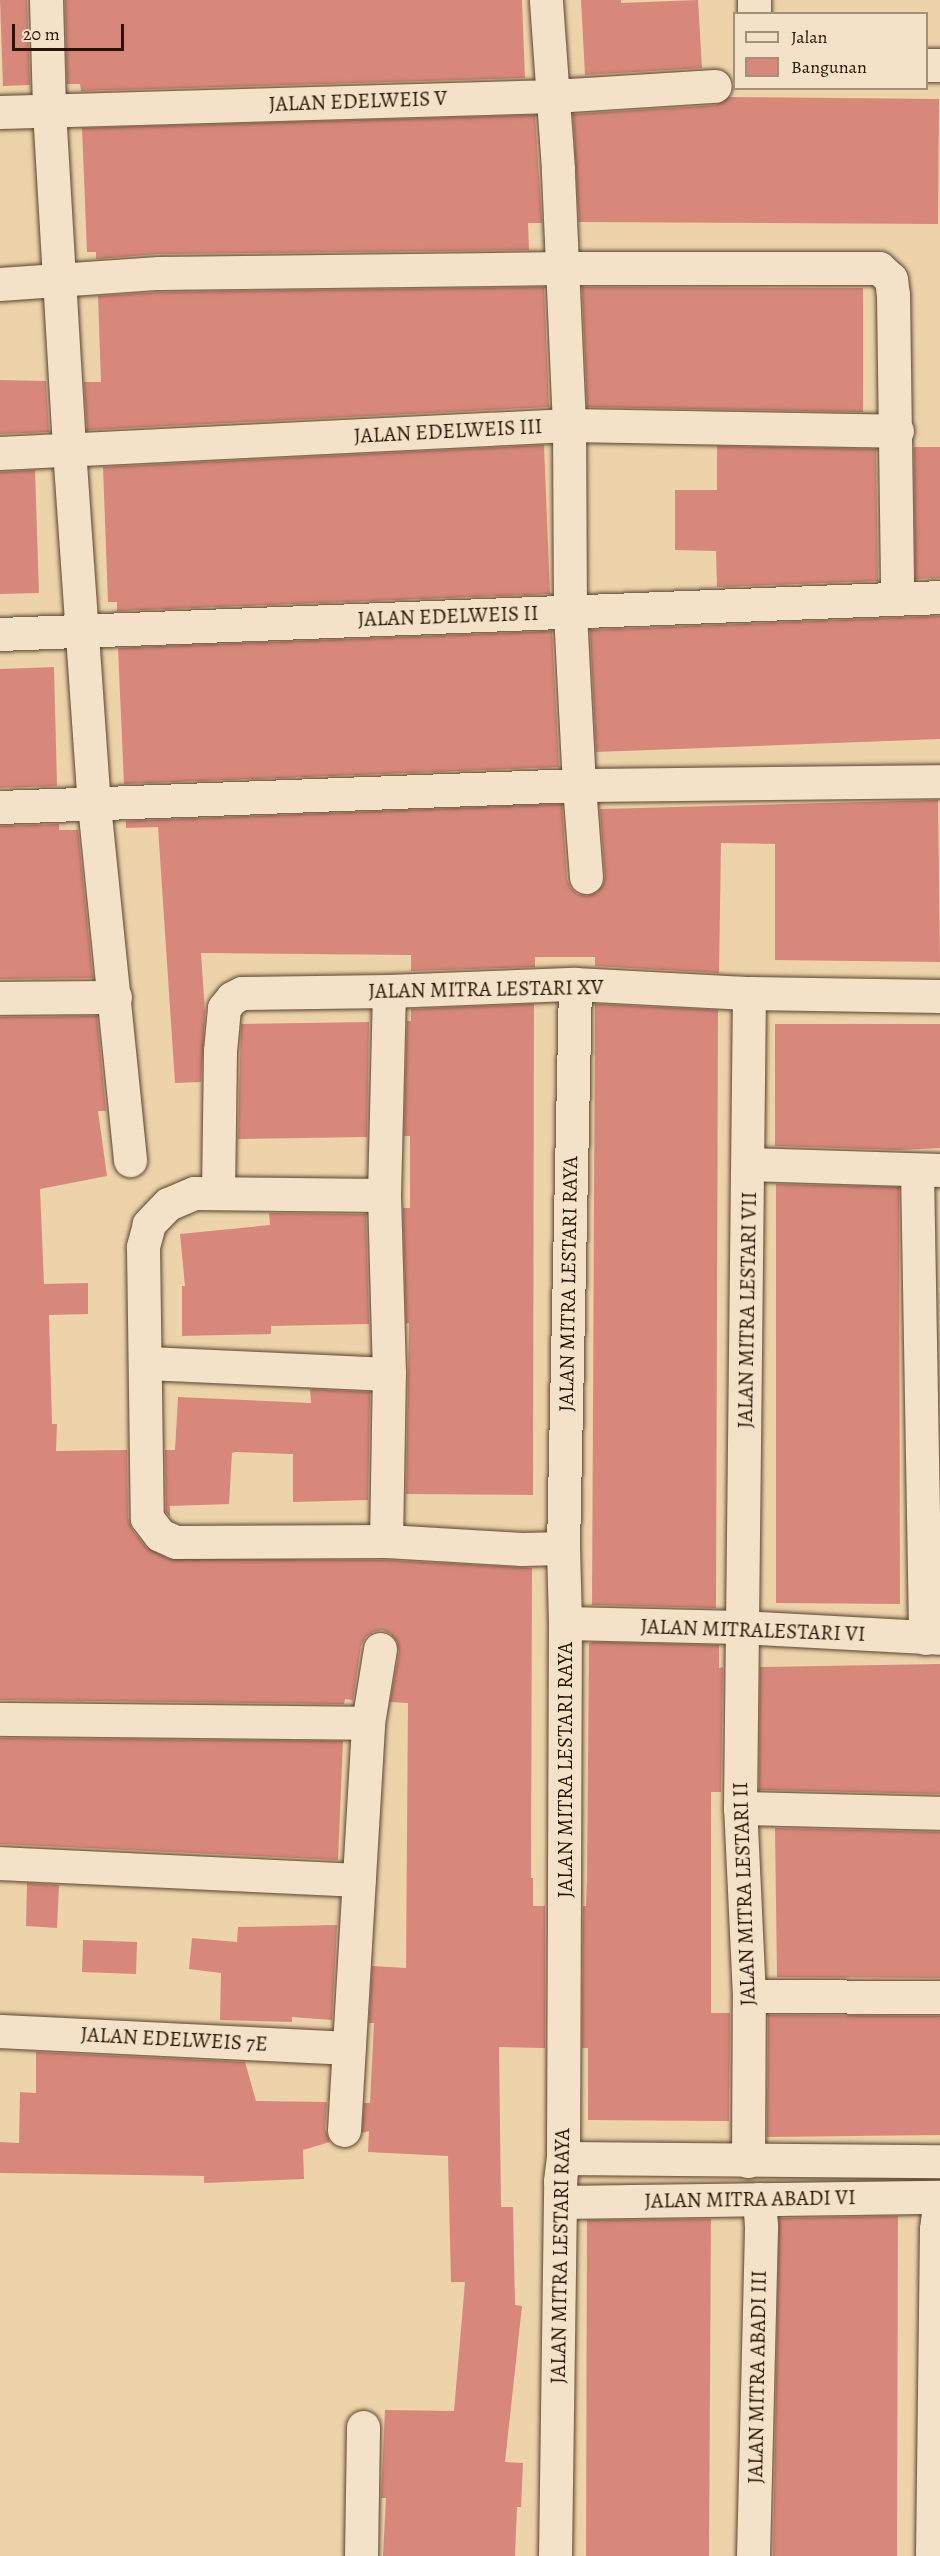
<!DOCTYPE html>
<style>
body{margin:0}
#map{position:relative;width:940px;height:2556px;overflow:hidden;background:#ecd3a9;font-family:Alegreya,serif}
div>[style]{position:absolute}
.building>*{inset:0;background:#d8887b}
.roads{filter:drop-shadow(0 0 2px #5a4430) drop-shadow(0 0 2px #5a4430)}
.minor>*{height:33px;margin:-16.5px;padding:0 16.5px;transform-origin:16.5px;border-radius:16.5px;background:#f3e2c7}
span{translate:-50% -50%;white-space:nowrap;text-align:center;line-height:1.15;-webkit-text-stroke:6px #f3e2c7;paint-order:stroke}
.street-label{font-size:21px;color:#2a1407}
.legend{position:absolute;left:733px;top:12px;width:195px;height:78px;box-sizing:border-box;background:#f3e2c7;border:2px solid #a3907a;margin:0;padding:8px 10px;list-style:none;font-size:18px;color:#2a1407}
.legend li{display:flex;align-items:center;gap:12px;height:30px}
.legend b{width:30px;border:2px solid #a3907a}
.scale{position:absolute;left:12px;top:24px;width:112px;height:27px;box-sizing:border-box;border:3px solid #2a1407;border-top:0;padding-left:8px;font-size:18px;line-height:21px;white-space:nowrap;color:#2a1407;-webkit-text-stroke:4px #f3e2c7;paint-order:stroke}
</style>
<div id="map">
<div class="building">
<div style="clip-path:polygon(0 0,27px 0,30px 85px,3px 86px)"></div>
<div style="clip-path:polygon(65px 0,522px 0,525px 78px,81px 91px,80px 84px,67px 84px)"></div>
<div style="clip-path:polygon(581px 0,621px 0,621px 3px,698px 0,702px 68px,585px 75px)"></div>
<div style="clip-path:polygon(729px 97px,939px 99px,938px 224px,579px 222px,573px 114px,716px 105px)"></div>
<div style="clip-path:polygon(535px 115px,542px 223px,528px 223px,529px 250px,159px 254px,96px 259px,96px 252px,87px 252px,82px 128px)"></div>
<div style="clip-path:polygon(544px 287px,549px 407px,87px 430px,84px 382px,101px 382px,98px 296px,160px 292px)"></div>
<div style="clip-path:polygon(582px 287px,863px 288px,863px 412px,587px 407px)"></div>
<div style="clip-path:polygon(0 380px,46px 381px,49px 432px,0 434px)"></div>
<div style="clip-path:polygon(544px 445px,550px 594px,117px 611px,117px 602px,108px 602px,103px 467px)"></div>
<div style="clip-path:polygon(717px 446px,876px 449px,878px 581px,717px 587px,716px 551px,675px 550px,675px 490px,717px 490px)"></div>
<div style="clip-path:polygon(914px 447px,940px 447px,940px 578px,915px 579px)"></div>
<div style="clip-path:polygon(35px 470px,39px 593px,0 594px,0 472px)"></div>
<div style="clip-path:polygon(940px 616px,940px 739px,596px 752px,590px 630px)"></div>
<div style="clip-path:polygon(552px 631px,559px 767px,124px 784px,118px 648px)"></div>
<div style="clip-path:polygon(54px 667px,57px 786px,0 788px,0 669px)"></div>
<div style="clip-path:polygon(938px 800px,940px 962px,775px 960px,775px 844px,721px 843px,719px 973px,595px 966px,595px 957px,535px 957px,535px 967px,411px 971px,411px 955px,201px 953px,205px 1012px,201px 1082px,175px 1083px,158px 827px,126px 828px,126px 821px,562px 804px,567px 879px,570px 887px,577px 894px,587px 896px,597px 892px,603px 885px,605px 876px,600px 809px)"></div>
<div style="clip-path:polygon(59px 824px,59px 830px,78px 830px,93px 978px,0 979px,0 826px)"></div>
<div style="clip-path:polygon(534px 1004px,533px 1495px,406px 1494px,409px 1323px,406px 1323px,403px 1208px,410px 1208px,410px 1136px,404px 1136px,407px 1021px,411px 1021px,411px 1009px)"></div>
<div style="clip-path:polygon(595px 1004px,718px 1010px,716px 1608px,592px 1605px)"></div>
<div style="clip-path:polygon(97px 1016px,106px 1111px,98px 1111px,107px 1176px,40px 1189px,44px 1284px,88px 1283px,88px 1314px,49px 1315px,52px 1424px,57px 1424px,56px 1451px,127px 1450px,128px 1518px,132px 1529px,146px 1547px,169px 1559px,386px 1560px,532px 1568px,531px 1878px,533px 1878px,533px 1906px,545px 1906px,545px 2048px,499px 2047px,501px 2207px,513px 2207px,515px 2305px,522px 2306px,505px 2462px,523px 2463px,521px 2507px,517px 2507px,515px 2556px,383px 2556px,386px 2498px,381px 2498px,385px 2410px,454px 2411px,465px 2282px,451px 2282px,448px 2156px,368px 2152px,369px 2131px,362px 2133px,364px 2103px,370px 2103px,374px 2023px,369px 2023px,372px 1966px,406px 1968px,408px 1703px,390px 1702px,399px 1652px,397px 1642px,391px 1634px,382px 1630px,373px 1632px,366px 1637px,361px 1646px,353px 1700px,345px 1699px,344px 1704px,0 1700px,0 1017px)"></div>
<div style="clip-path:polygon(369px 1022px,367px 1137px,238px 1139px,241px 1024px)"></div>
<div style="clip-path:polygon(775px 1024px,940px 1024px,940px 1148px,899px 1150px,775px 1146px)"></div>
<div style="clip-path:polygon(776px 1184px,899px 1187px,900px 1604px,776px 1603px)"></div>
<div style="clip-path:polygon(269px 1213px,366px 1214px,369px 1324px,271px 1326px,271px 1334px,182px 1336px,182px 1286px,185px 1286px,180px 1234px,270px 1225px)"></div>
<div style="clip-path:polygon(310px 1389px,370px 1392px,368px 1500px,293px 1502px,293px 1454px,236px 1452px,232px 1453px,229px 1504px,170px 1506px,170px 1517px,166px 1512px,165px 1450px,175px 1450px,178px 1397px,311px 1403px)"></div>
<div style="clip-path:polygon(593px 1642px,719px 1645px,719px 1668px,723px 1667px,721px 1792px,711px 1792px,711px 2013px,730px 2013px,729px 2121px,588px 2120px,588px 2048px,582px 2048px,583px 1906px,586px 1906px,587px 1878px,589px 1644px)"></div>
<div style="clip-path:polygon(940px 1664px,940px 1794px,759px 1790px,760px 1667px)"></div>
<div style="clip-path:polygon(0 1738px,343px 1741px,338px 1860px,0 1844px)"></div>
<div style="clip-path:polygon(775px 1828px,940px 1832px,940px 1978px,777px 1977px)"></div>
<div style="clip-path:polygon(27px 1883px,59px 1885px,57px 1928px,26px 1926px)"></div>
<div style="clip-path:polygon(337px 1925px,332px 2020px,292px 2017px,292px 2022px,220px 2020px,221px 1973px,189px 1969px,192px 1938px,237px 1942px,238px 1927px)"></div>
<div style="clip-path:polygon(83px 1940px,137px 1942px,136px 1974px,82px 1972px)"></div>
<div style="clip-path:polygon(768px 2015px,940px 2016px,940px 2135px,767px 2137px)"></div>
<div style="clip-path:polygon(36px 2052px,245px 2062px,256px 2101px,327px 2102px,325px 2129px,330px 2142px,303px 2150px,304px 2179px,204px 2183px,204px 2176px,0 2173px,0 2142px,19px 2143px,20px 2092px,36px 2093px)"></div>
<div style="clip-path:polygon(898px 2216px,897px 2556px,773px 2556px,779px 2218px)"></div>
<div style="clip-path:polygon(711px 2219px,709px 2556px,586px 2556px,587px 2220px)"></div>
</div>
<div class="roads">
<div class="minor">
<div style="left:46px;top:0;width:110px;rotate:88.4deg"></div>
<div style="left:49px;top:110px;width:340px;rotate:86.6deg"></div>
<div style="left:69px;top:449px;width:357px;rotate:86deg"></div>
<div style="left:94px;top:805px;width:357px;rotate:84.2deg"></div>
<div style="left:754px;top:0;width:14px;rotate:90deg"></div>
<div style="left:926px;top:65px;width:14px"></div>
<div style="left:0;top:112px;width:554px;rotate:-1.65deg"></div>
<div style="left:554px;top:96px;width:161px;rotate:-3.6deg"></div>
<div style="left:0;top:284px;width:159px;rotate:-4deg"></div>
<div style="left:159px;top:273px;width:402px;rotate:-0.7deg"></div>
<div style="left:561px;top:268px;width:318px"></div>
<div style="left:879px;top:268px;width:16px;rotate:43deg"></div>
<div style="left:891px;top:279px;width:16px;rotate:83deg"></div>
<div style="left:893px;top:295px;width:304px;rotate:89.2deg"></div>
<div style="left:0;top:453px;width:570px;rotate:-2.82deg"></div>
<div style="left:569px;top:425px;width:328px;rotate:1deg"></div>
<div style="left:0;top:634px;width:941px;rotate:-2.25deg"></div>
<div style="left:0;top:807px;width:579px;rotate:-2.18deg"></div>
<div style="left:579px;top:785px;width:174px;rotate:-93deg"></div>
<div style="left:570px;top:611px;width:186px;rotate:-90.3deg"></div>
<div style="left:569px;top:425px;width:256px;rotate:-92.5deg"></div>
<div style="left:558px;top:169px;width:169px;rotate:-94.1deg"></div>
<div style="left:586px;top:877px;width:92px;rotate:-94.4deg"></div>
<div style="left:579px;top:785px;width:361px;rotate:-0.6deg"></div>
<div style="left:0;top:998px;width:115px;rotate:-0.5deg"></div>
<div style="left:748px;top:1164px;width:192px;rotate:1.8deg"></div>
<div style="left:917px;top:1170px;width:468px;rotate:89deg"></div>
<div style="left:218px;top:1193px;width:142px;rotate:-89.2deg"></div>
<div style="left:220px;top:1051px;width:43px;rotate:-84.7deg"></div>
<div style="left:224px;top:1008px;width:13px;rotate:-51deg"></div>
<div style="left:232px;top:998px;width:11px;rotate:-27deg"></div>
<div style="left:242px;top:993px;width:147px;rotate:-0.8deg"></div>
<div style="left:389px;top:991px;width:186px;rotate:-2.2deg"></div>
<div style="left:575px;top:984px;width:174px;rotate:3deg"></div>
<div style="left:749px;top:993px;width:191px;rotate:0.9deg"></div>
<div style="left:384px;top:1195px;width:204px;rotate:-88.6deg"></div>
<div style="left:147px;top:1363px;width:242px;rotate:2.6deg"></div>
<div style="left:386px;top:1541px;width:167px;rotate:-89deg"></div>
<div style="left:389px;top:1374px;width:179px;rotate:-91.6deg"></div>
<div style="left:384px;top:1195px;width:190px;rotate:-179.4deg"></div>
<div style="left:194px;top:1193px;width:28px;rotate:157deg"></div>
<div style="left:168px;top:1204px;width:28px;rotate:134deg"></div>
<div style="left:149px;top:1224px;width:24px;rotate:105deg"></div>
<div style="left:143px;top:1247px;width:271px;rotate:89.2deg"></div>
<div style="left:147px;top:1518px;width:21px;rotate:53deg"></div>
<div style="left:160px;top:1535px;width:17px;rotate:24deg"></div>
<div style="left:176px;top:1542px;width:210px;rotate:-0.3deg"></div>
<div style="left:386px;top:1541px;width:136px;rotate:3.4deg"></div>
<div style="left:522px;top:1549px;width:41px;rotate:-1.4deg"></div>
<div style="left:565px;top:1623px;width:175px;rotate:1.3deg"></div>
<div style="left:740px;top:1627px;width:200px;rotate:3.1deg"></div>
<div style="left:0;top:1719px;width:368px;rotate:0.6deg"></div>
<div style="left:740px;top:1808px;width:200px;rotate:1.4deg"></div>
<div style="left:0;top:1863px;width:359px;rotate:2.7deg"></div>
<div style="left:749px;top:1996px;width:191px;rotate:0.3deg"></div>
<div style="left:0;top:2031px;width:349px;rotate:2.8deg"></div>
<div style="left:344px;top:2130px;width:408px;rotate:-86.6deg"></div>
<div style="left:368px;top:1723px;width:75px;rotate:-80.8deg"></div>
<div style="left:563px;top:2158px;width:377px;rotate:0.5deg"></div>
<div style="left:748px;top:2161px;width:165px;rotate:-89.7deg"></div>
<div style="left:749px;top:1996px;width:188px;rotate:-92.7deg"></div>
<div style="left:740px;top:1808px;width:815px;rotate:-89.37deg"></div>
<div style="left:560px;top:2202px;width:380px;rotate:-0.8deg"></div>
<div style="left:361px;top:2556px;width:129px;rotate:-89.1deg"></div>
<div style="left:555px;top:2556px;width:375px;rotate:-89.2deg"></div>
<div style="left:560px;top:2181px;width:23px;rotate:-83deg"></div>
<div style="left:563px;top:2158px;width:535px;rotate:-89.79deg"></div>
<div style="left:565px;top:1623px;width:75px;rotate:-91.5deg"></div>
<div style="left:563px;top:1548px;width:564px;rotate:-88.78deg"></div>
<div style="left:753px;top:2556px;width:330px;rotate:-88.6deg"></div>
<div style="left:761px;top:2226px;width:27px;rotate:-94deg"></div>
<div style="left:932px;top:2556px;width:327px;rotate:-89.3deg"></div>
<div style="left:936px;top:2229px;width:32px;rotate:-83deg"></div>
</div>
</div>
<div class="street-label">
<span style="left:358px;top:101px;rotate:-2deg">JALAN EDELWEIS V</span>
<span style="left:448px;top:431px;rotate:-3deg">JALAN EDELWEIS III</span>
<span style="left:448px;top:616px;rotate:-2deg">JALAN EDELWEIS II</span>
<span style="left:486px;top:989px;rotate:-1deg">JALAN MITRA LESTARI XV</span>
<span style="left:568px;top:1284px;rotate:-89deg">JALAN MITRA LESTARI RAYA</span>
<span style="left:747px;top:1310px;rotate:-89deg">JALAN MITRA LESTARI VII</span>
<span style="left:753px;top:1630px;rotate:2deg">JALAN MITRALESTARI VI</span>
<span style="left:565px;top:1770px;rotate:-90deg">JALAN MITRA LESTARI RAYA</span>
<span style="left:744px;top:1894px;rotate:-92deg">JALAN MITRA LESTARI II</span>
<span style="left:174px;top:2039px;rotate:3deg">JALAN EDELWEIS 7E</span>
<span style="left:750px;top:2199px;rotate:-1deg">JALAN MITRA ABADI VI</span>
<span style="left:560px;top:2256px;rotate:-89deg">JALAN MITRA LESTARI RAYA</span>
<span style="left:757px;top:2377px;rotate:-89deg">JALAN MITRA ABADI III</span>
</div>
<ul class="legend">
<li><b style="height:8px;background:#f3e2c7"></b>Jalan</li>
<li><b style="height:16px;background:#d8887b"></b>Bangunan</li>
</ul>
<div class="scale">20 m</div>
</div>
